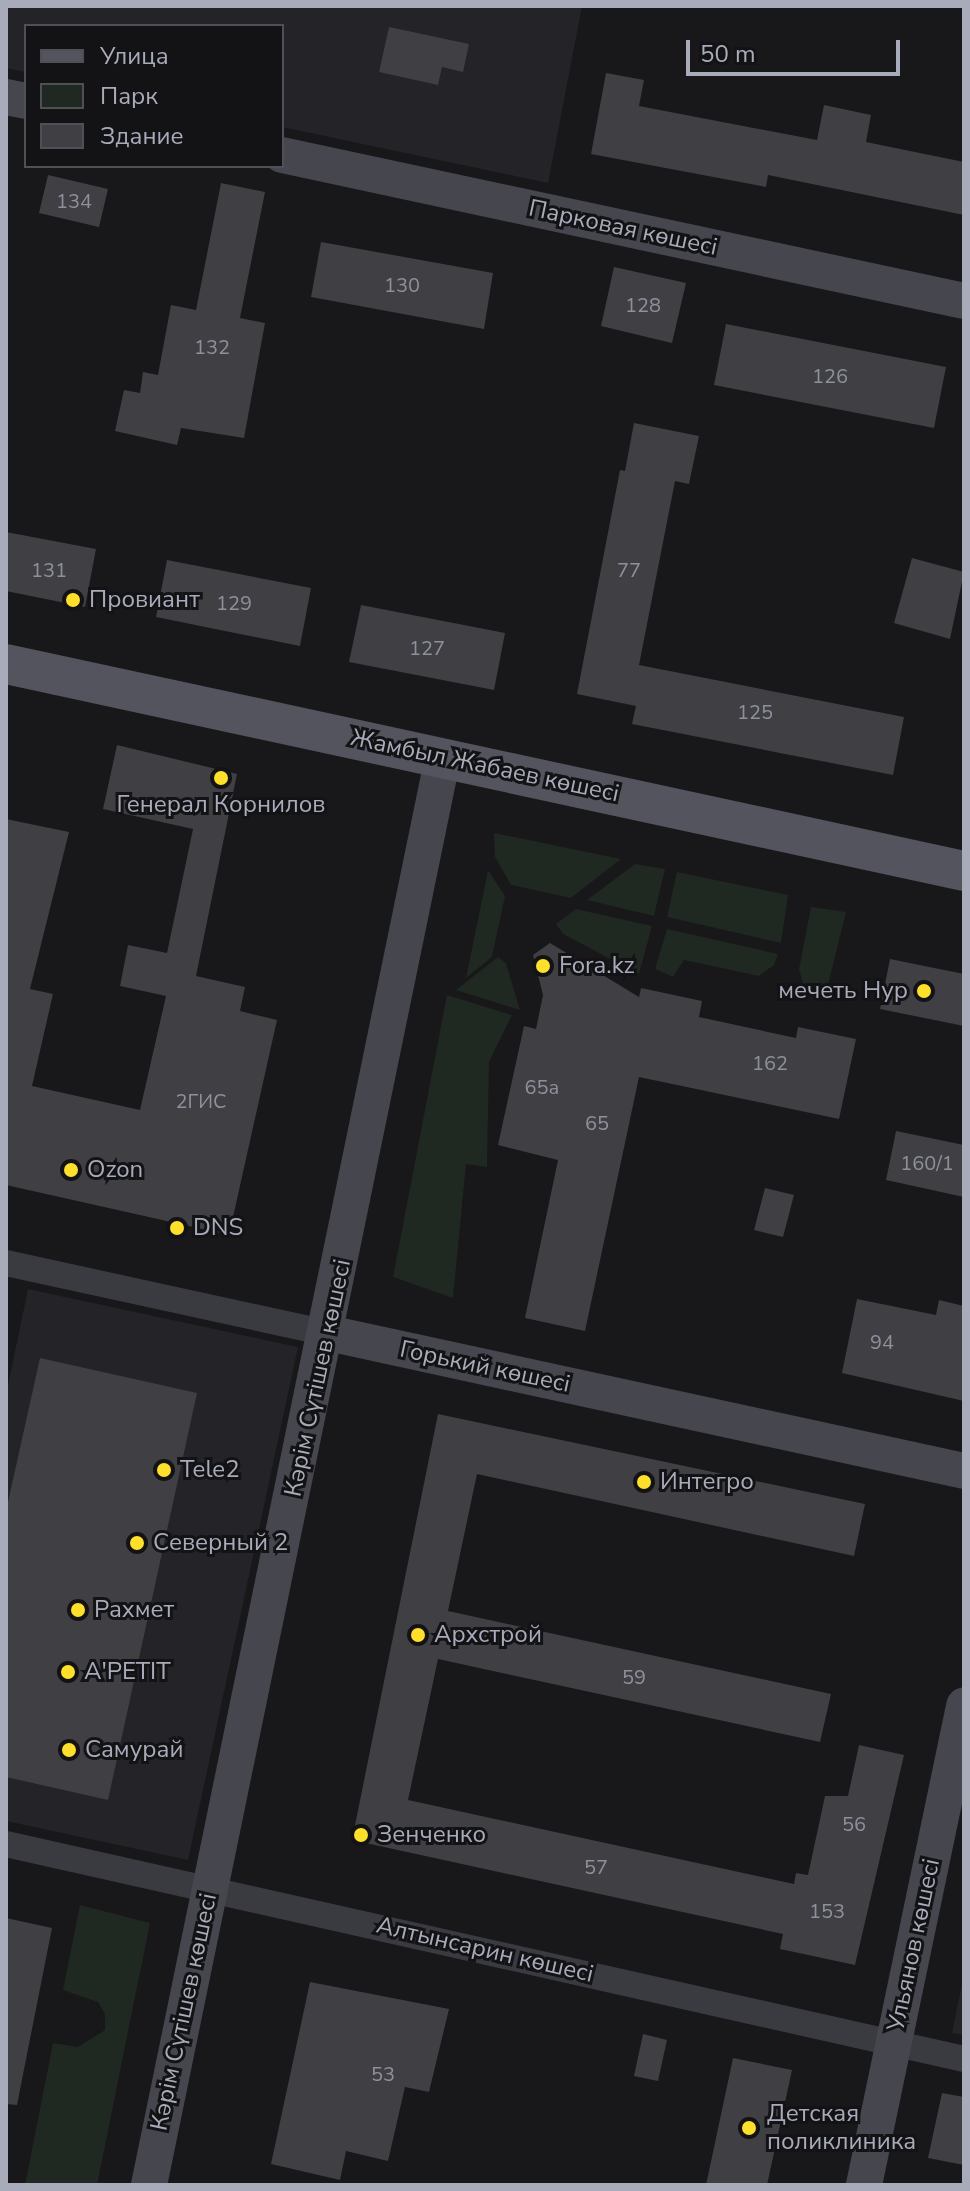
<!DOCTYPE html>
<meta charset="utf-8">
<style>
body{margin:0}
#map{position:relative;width:970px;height:2191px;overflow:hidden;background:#18171a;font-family:"Nunito Sans",sans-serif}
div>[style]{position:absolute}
.built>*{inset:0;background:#242327}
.green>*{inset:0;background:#1f2821}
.building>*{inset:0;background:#3f3f44}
.street>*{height:26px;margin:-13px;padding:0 13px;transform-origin:13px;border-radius:13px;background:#3a3a41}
.secondary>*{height:36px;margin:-18px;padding:0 18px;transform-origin:18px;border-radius:18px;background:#46464f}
.primary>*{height:40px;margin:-20px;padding:0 20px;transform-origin:20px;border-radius:20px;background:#54545e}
.dots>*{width:22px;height:22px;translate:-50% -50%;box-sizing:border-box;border:4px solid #131215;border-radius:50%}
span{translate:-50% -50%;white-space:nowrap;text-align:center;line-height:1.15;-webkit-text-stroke:6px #131215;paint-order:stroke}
.number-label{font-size:20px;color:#8e909c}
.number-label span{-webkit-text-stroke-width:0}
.street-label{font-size:24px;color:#a8abba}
.poi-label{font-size:24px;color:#a8abba}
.left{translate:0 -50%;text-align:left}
.right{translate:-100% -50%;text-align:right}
.frame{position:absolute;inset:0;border:8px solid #a8abba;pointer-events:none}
.legend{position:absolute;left:24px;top:24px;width:260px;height:144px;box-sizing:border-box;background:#131215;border:2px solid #4f4f57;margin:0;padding:10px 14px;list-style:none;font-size:24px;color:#a8abba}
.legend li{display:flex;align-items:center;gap:16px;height:40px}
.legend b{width:40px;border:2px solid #4f4f57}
.scale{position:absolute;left:686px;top:40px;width:214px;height:36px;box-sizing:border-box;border:4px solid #a8abba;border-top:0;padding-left:10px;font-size:24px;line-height:28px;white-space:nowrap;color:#a8abba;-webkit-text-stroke:6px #131215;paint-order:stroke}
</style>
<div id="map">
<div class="built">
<div style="clip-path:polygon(6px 6px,582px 6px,548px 183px,282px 127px,282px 26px,26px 26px,26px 72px,6px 68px)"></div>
<div style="clip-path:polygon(28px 1289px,298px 1347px,188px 1860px,6px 1821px,6px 1395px)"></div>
<div style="clip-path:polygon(964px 1974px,964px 2035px,952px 2033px)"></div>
</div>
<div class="green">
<div style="clip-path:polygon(494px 833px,621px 859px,571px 898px,511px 885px,495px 857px)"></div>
<div style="clip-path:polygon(635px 864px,665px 869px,654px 916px,587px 900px)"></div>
<div style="clip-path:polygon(488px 870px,505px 896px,492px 957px,466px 978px)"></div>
<div style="clip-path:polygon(677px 872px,788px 895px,781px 943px,667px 917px)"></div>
<div style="clip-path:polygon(811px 907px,846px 912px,827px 989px,804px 987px,799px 969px)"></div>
<div style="clip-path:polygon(576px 909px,652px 926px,639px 974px,563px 934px,556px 924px)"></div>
<div style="clip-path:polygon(667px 929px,778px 954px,774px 965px,759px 976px,684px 960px,673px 977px,655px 969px)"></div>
<div style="clip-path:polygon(498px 957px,506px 963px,520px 1010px,456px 990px)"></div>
<div style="clip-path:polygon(447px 995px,512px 1015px,489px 1062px,487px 1167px,466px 1164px,453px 1298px,393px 1277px)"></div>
<div style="clip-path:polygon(80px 1905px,150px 1923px,97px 2185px,25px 2185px,53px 2043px,78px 2047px,105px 2030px,105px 2014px,98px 2002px,63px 1990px)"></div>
</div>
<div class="building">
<div style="clip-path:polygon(389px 27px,469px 44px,463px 72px,442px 67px,438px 85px,379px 72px)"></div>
<div style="clip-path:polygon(606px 73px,644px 80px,639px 106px,817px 140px,824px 105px,871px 115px,866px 142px,964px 162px,964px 215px,768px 175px,766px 187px,591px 154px)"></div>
<div style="clip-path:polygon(48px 175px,108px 189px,99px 227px,39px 213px)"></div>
<div style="clip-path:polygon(221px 183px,265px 192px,240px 318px,265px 323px,244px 438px,181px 428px,177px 445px,115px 431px,124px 390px,140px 393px,143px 372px,158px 375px,171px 305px,196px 310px)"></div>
<div style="clip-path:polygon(321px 242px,493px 273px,484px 329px,311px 297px)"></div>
<div style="clip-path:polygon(614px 267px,686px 283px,672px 343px,601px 326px)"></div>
<div style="clip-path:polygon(726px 324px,946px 367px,934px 428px,714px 385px)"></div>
<div style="clip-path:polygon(634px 423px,699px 436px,689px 484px,675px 481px,639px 665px,904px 717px,893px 775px,632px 724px,636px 706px,577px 694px,620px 470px,625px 471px)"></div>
<div style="clip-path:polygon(6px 532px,96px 549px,85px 607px,6px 591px)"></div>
<div style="clip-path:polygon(912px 558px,964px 572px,950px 639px,894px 623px)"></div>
<div style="clip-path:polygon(167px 560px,311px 588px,300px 646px,156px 617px)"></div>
<div style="clip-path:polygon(361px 605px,505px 633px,494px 690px,349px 662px)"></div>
<div style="clip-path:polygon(117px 745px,237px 774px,196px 976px,245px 987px,240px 1011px,277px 1020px,229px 1235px,6px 1185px,6px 819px,69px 832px,30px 989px,53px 994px,32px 1086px,140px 1110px,166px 996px,120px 986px,128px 945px,167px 953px,193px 829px,103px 809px)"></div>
<div style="clip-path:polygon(550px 943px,639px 997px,641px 988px,702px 1001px,699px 1017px,796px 1038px,798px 1027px,856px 1039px,839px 1119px,639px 1077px,585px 1331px,525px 1318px,558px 1160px,498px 1145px,524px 1026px,536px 1029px,543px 995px,533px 955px)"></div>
<div style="clip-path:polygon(890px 959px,964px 974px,964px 1026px,880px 1009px)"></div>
<div style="clip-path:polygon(896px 1131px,964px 1145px,964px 1197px,886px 1180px)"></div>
<div style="clip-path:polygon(765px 1188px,794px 1195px,783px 1237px,754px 1230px)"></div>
<div style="clip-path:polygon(857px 1299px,936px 1315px,939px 1300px,964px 1306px,964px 1401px,842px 1373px)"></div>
<div style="clip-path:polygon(40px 1358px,197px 1393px,108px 1800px,6px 1777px,6px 1511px)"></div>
<div style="clip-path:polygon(438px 1414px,865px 1504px,854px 1556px,477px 1474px,448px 1611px,831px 1694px,820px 1742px,438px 1659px,408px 1800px,794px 1884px,796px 1873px,808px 1875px,825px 1796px,848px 1796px,859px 1745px,904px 1755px,855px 1965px,780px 1949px,783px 1934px,352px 1840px)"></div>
<div style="clip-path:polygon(6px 1918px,52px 1928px,17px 2105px,6px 2104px)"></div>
<div style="clip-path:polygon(310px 1982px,449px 2009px,429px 2092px,405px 2087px,388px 2161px,346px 2151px,340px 2180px,271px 2164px)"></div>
<div style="clip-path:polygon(643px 2034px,667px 2040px,658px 2081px,634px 2076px)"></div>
<div style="clip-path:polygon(733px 2058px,792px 2070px,767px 2185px,706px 2185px)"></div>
<div style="clip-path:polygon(942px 2093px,964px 2097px,964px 2165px,928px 2158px)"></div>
</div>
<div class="street">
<div style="left:6px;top:1263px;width:330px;rotate:12.3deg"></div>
<div style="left:6px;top:1844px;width:982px;rotate:12.65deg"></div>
</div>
<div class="secondary">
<div style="left:6px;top:97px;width:20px;rotate:11deg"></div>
<div style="left:282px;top:155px;width:697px;rotate:12.08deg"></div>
<div style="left:328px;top:1333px;width:651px;rotate:12.24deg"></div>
<div style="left:149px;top:2185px;width:1458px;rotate:-78.37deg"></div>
<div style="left:864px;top:2185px;width:490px;rotate:-78.2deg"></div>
</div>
<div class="primary">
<div style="left:6px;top:664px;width:980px;rotate:12.19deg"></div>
</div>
<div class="dots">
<div style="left:73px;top:600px;background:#fedf2b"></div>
<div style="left:221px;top:778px;background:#fedf2b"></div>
<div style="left:543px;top:966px;background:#fedf2b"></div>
<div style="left:924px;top:991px;background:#fedf2b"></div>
<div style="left:71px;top:1170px;background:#fedf2b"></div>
<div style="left:177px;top:1228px;background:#fedf2b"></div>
<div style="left:164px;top:1470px;background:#fedf2b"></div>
<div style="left:644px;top:1482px;background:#fedf2b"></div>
<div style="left:137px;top:1543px;background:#fedf2b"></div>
<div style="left:78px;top:1610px;background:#fedf2b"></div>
<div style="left:418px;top:1635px;background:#fedf2b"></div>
<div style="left:68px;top:1672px;background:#fedf2b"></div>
<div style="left:69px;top:1750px;background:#fedf2b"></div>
<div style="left:361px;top:1835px;background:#fedf2b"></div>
<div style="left:749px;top:2128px;background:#fedf2b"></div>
</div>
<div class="number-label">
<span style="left:74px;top:201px">134</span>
<span style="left:402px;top:285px">130</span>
<span style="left:643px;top:305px">128</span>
<span style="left:212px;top:347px">132</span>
<span style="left:830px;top:376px">126</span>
<span style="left:49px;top:570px">131</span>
<span style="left:629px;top:570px">77</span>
<span style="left:234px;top:603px">129</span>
<span style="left:427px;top:648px">127</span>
<span style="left:755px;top:712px">125</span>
<span style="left:770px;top:1063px">162</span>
<span style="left:542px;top:1087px">65а</span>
<span style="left:201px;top:1101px">2ГИС</span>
<span style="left:597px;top:1123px">65</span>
<span style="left:927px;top:1163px">160/1</span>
<span style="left:882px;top:1342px">94</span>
<span style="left:634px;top:1677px">59</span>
<span style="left:854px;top:1824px">56</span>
<span style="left:596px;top:1867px">57</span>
<span style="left:827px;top:1911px">153</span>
<span style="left:383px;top:2074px">53</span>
</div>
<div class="street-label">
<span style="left:623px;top:228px;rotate:12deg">Парковая көшесі</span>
<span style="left:485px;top:766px;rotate:12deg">Жамбыл Жабаев көшесі</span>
<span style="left:485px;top:1367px;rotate:12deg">Горький көшесі</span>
<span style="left:318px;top:1378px;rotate:-78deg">Кәрім Сүтішев көшесі</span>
<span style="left:914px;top:1945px;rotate:-78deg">Ульянов көшесі</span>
<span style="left:485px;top:1950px;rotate:13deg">Алтынсарин көшесі</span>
<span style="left:184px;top:2012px;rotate:-78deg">Кәрім Сүтішев көшесі</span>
</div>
<div class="poi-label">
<span class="left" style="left:89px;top:600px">Провиант</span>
<span style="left:221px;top:805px">Генерал Корнилов</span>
<span class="left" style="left:559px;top:966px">Fora.kz</span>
<span class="right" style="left:908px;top:991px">мечеть Нур</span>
<span class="left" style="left:87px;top:1170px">Ozon</span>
<span class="left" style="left:193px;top:1228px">DNS</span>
<span class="left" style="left:180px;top:1470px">Tele2</span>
<span class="left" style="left:660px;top:1482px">Интегро</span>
<span class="left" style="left:153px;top:1543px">Северный 2</span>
<span class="left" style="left:94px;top:1610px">Рахмет</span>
<span class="left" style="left:434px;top:1635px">Архстрой</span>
<span class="left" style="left:84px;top:1672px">A'PETIT</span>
<span class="left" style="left:85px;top:1750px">Самурай</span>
<span class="left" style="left:377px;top:1835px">Зенченко</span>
<span class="left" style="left:767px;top:2128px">Детская<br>поликлиника</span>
</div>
<div class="frame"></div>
<ul class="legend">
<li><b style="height:10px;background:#54545e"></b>Улица</li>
<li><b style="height:22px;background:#1f2821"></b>Парк</li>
<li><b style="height:22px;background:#3f3f44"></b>Здание</li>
</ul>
<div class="scale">50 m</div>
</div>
